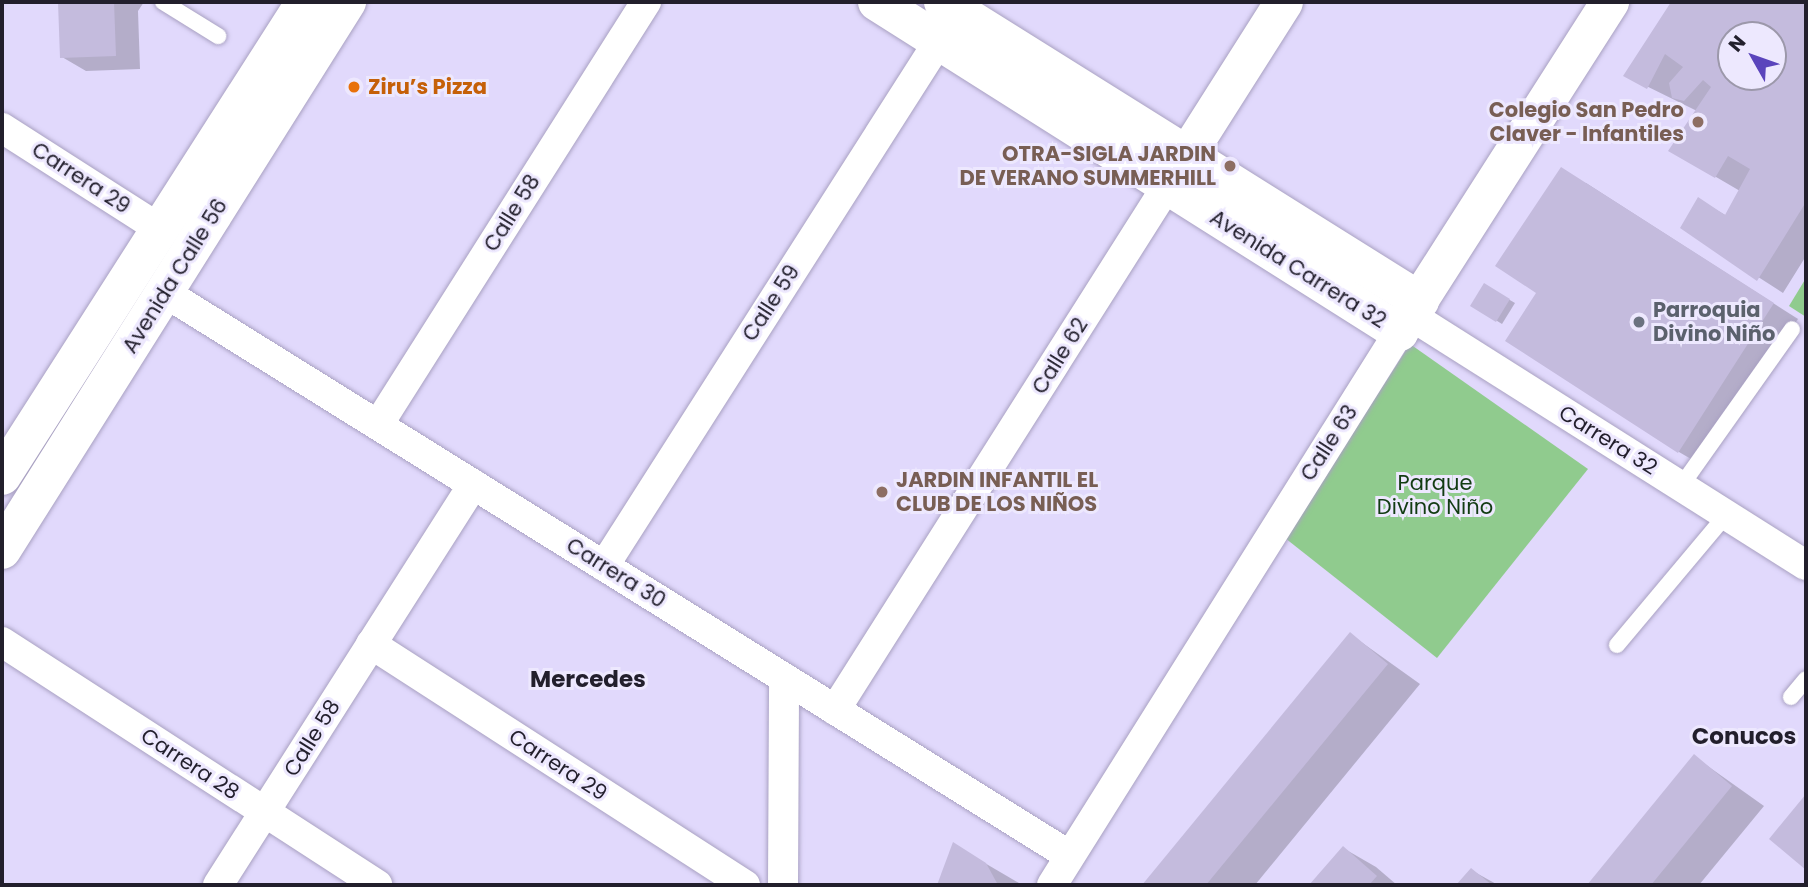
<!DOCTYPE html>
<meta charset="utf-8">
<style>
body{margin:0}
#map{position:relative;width:1808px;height:887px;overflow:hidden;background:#e1d9fc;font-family:Poppins,sans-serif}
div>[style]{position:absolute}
.green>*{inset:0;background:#90cb8e}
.shadow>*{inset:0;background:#0003}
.building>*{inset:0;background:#c4bbdd}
.roads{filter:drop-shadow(0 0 2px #a9a1c2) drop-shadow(0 0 2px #a9a1c2)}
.service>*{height:16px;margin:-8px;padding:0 8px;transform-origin:8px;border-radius:8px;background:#fff}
.minor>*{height:30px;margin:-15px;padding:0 15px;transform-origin:15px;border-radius:15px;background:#fff}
.tertiary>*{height:38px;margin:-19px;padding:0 19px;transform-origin:19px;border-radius:19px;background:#fff}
.secondary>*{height:38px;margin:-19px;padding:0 19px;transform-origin:19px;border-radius:19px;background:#fff}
.dots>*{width:19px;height:19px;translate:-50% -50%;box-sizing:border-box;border:4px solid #ede8fe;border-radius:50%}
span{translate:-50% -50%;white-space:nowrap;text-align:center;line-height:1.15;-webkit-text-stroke:6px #ede8fe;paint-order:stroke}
.food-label{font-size:21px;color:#c56008;font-weight:700}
.left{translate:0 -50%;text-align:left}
.education-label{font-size:21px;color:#785e54;font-weight:700}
.right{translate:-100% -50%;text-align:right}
.street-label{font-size:21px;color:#221f2c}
.worship-label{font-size:21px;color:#5b616d;font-weight:700}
.park-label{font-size:21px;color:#123c13}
.neighbourhood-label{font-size:23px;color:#221f2c;font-weight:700}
.frame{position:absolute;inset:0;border:4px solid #221f2c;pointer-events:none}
.north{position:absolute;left:1717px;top:21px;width:70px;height:70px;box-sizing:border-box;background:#ede8fe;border:2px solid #9c98aa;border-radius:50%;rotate:310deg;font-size:19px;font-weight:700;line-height:28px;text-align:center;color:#221f2c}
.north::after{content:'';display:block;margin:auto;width:24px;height:32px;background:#5a44bc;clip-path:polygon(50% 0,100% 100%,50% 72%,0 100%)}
</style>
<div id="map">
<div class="green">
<div style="clip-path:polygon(1806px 278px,1806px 317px,1789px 306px)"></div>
<div style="clip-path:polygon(1410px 344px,1588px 469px,1437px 658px,1285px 538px)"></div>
</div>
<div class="shadow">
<div style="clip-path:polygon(60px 2px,144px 2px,138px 11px,140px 69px,86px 71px,62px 57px)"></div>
<div style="clip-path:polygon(evenodd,1673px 2px,1806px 2px,1806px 256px,1783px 293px,1682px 228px,1699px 200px,1727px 216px,1740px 191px,1670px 150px,1697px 111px,1626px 76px,1673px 2px,1731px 35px,1773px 35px,1773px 77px,1731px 77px,1731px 35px)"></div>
<div style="clip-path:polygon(1586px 183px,1798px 319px,1703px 466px,1679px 452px,1539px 292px)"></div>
<div style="clip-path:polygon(1484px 285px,1515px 303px,1502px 324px,1473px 306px)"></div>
<div style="clip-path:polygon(1350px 634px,1420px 684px,1255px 885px,1144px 885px)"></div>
<div style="clip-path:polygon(1695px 757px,1764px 806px,1699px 885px,1589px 885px)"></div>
<div style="clip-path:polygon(954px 845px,1019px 883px,1019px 885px,941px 885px)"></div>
<div style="clip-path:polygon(1343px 848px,1376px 867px,1397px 885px,1311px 885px)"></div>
<div style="clip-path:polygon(1471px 870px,1498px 885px,1459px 885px)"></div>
</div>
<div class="building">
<div style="clip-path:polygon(58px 2px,114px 2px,116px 56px,60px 58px)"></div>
<div style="clip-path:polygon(evenodd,1671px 2px,1806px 2px,1806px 202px,1757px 281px,1680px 228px,1698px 197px,1725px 215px,1750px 169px,1728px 156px,1715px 178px,1668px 151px,1711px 87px,1703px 80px,1684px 101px,1672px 98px,1669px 83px,1683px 67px,1665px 54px,1647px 89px,1623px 76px,1671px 2px,1731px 35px,1773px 35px,1773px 77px,1731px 77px,1731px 35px)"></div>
<div style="clip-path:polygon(1561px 167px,1774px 303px,1678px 453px,1505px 341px,1536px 293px,1495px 266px)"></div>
<div style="clip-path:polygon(1484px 283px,1510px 299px,1496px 322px,1470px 306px)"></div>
<div style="clip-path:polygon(1350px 632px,1388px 664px,1206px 885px,1142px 885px)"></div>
<div style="clip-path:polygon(1694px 754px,1732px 786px,1651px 885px,1587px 885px)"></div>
<div style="clip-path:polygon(1806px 794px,1806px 870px,1769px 839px)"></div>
<div style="clip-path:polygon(953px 842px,986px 863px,998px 885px,937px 885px)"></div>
<div style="clip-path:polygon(1343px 846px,1377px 876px,1369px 885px,1309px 885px)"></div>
<div style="clip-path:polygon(1471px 868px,1492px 885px,1456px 885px)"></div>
</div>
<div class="roads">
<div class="service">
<div style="left:163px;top:2px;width:65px;rotate:31.7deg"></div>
<div style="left:1681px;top:486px;width:192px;rotate:-54.7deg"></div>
<div style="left:1617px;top:645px;width:171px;rotate:-50deg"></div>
<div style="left:1791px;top:697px;width:23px;rotate:-50deg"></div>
</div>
<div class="minor">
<div style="left:2px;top:128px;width:188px;rotate:32.6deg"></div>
<div style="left:164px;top:292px;width:1064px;rotate:31.9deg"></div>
<div style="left:1410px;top:315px;width:468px;rotate:32.3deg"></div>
<div style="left:378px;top:425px;width:501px;rotate:-57.64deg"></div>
<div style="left:604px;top:566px;width:623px;rotate:-57.46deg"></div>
<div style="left:2px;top:642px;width:447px;rotate:32.9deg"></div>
<div style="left:371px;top:644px;width:445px;rotate:32.8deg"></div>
<div style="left:835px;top:710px;width:620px;rotate:-57.64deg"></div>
<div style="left:218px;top:885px;width:475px;rotate:-57.5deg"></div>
<div style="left:783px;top:885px;width:207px;rotate:-89.7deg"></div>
<div style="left:1052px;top:885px;width:653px;rotate:-57.89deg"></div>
</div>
<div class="tertiary">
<div style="left:877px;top:2px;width:618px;rotate:32.3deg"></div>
<div style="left:1399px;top:332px;width:392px;rotate:-57.4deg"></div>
<div style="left:943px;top:2px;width:563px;rotate:32.08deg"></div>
<div style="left:1173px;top:177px;width:207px;rotate:-57.6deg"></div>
</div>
<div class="secondary">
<div style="left:2px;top:476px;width:563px;rotate:-57.41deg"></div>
<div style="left:2px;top:550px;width:648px;rotate:-57.81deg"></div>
</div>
</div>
<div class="dots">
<div style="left:354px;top:87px;background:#e8710a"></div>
<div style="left:1698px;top:122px;background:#8d6e63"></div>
<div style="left:1230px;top:166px;background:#8d6e63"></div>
<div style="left:1639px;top:322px;background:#6b7280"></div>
<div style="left:882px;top:492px;background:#8d6e63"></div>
</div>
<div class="food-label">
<span class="left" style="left:368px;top:87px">Ziru’s Pizza</span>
</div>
<div class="education-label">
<span class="right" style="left:1684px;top:122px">Colegio San Pedro<br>Claver - Infantiles</span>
<span class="right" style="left:1216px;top:166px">OTRA-SIGLA JARDIN<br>DE VERANO SUMMERHILL</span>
<span class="left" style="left:896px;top:492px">JARDIN INFANTIL EL<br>CLUB DE LOS NIÑOS</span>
</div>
<div class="street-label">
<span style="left:81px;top:178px;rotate:33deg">Carrera 29</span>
<span style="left:512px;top:213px;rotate:-58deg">Calle 58</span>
<span style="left:1298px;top:269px;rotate:32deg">Avenida Carrera 32</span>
<span style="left:175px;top:276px;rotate:-58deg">Avenida Calle 56</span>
<span style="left:771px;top:303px;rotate:-57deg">Calle 59</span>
<span style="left:1060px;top:356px;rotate:-58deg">Calle 62</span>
<span style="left:1608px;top:440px;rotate:32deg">Carrera 32</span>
<span style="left:1329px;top:443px;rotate:-57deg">Calle 63</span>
<span style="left:616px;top:573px;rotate:32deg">Carrera 30</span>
<span style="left:312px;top:738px;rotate:-58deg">Calle 58</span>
<span style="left:190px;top:764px;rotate:33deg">Carrera 28</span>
<span style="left:558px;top:765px;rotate:33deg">Carrera 29</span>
</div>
<div class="worship-label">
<span class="left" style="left:1653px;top:322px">Parroquia<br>Divino Niño</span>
</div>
<div class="park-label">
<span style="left:1435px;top:495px">Parque<br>Divino Niño</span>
</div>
<div class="neighbourhood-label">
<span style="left:588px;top:679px">Mercedes</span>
<span style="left:1744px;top:736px">Conucos</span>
</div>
<div class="frame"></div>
<div class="north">N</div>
</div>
